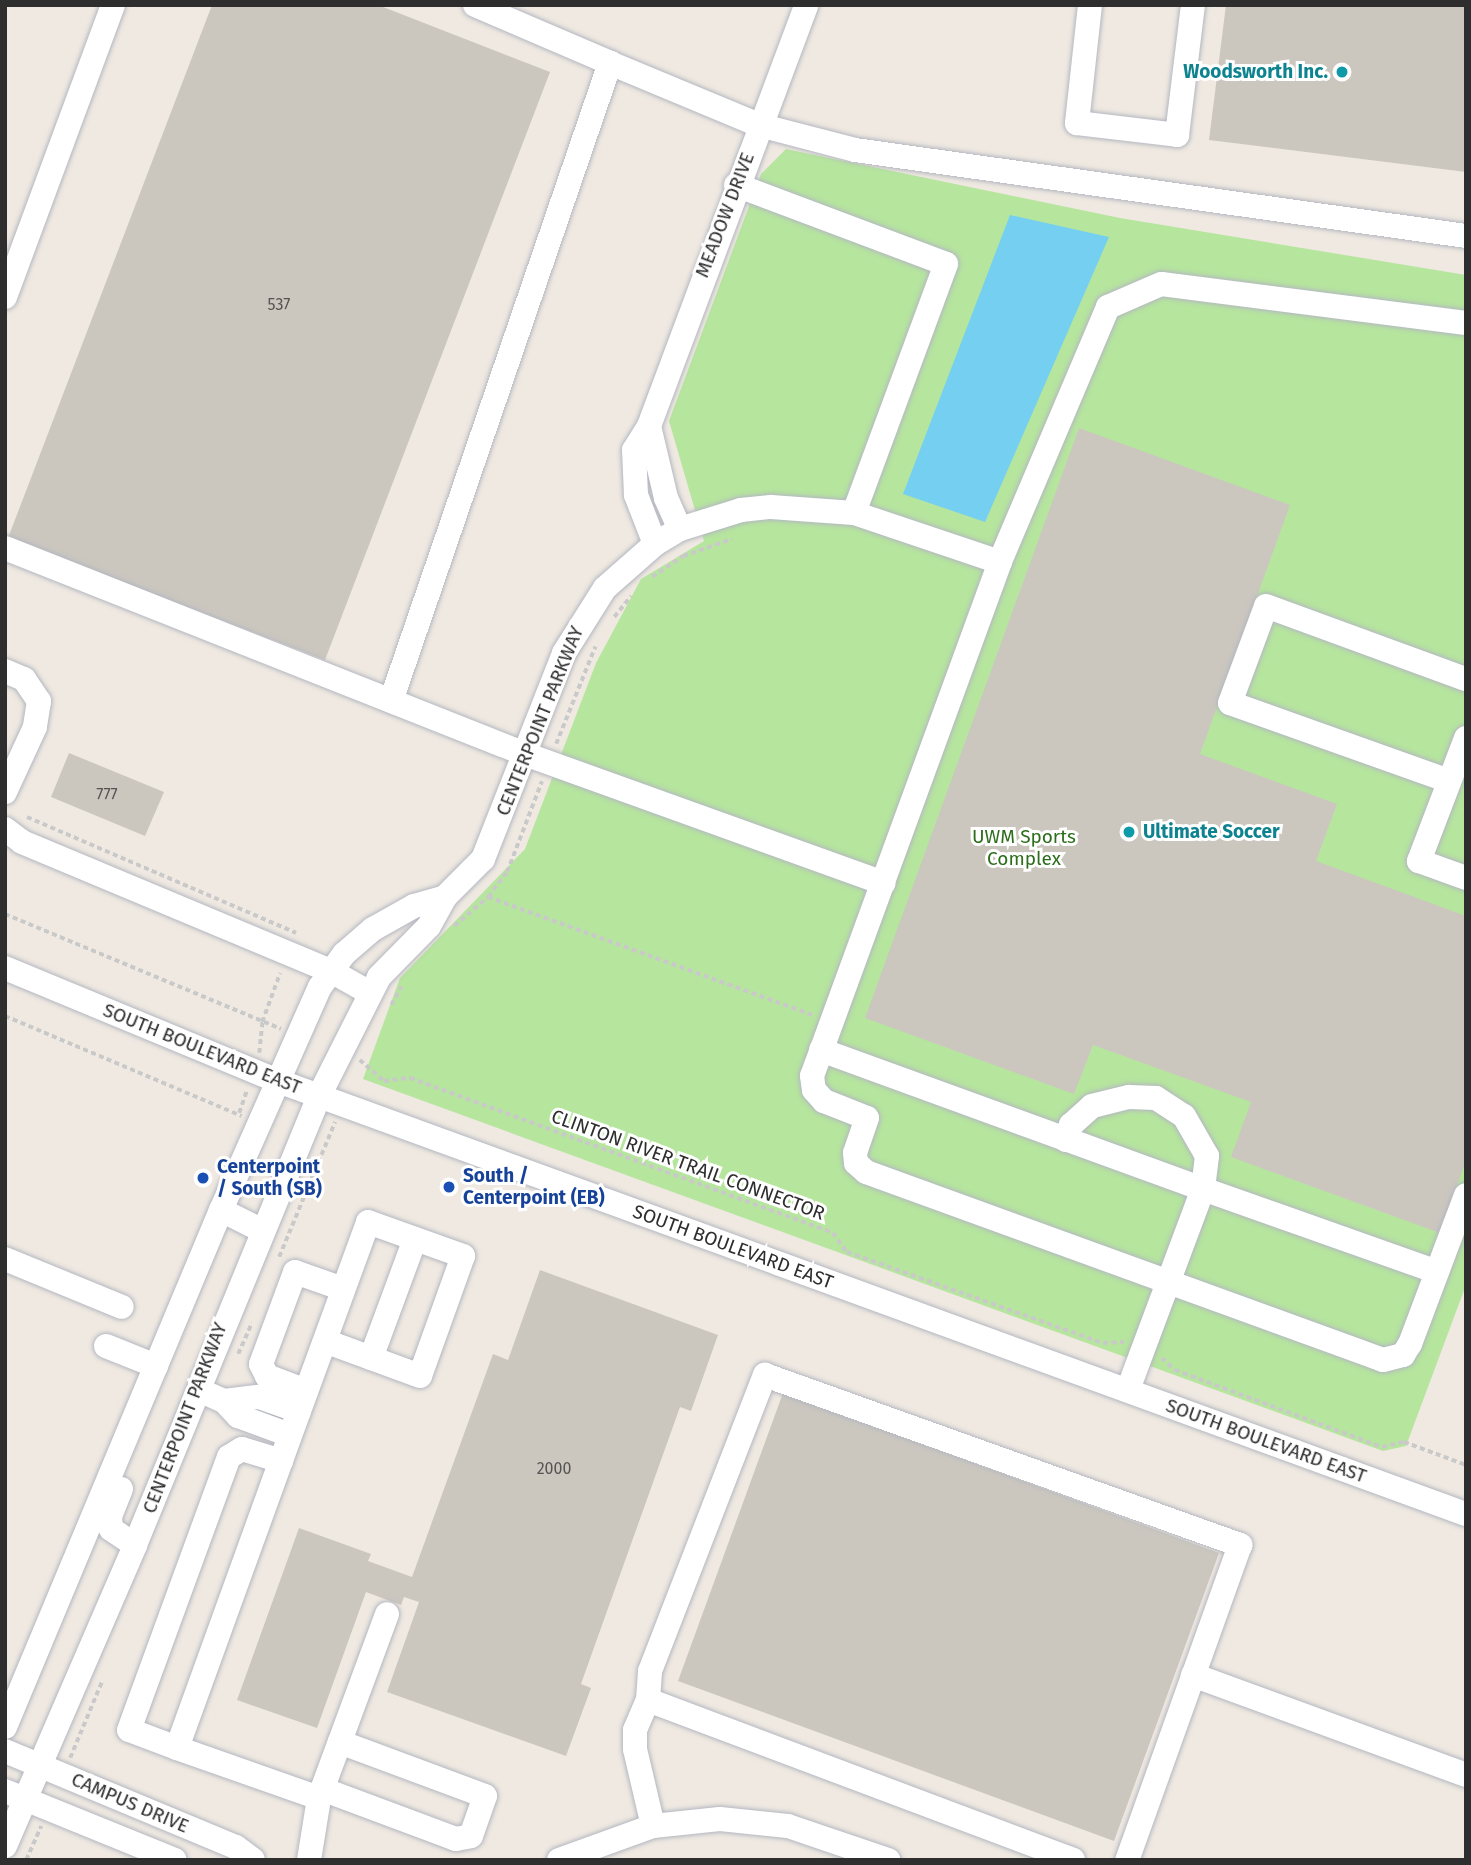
<!DOCTYPE html>
<style>
body{margin:0}
#map{position:relative;width:1471px;height:1865px;overflow:hidden;background:#efe9e1;font-family:"Fira Sans",sans-serif}
div>[style]{position:absolute}
.green>*{inset:0;background:#b6e59e}
.water>*{inset:0;background:#75cff0}
.building>*{inset:0;background:#cbc7bf}
.path>*{height:3.5px;margin-top:-1.75px;transform-origin:0;background:repeating-linear-gradient(90deg,#c9c9c9 0 5px,transparent 0 8.5px)}
.roads{filter:drop-shadow(0 0 2px #b4b7c1) drop-shadow(0 0 2px #b4b7c1)}
.minor>*{height:24px;margin:-12px;padding:0 12px;transform-origin:12px;border-radius:12px;background:#fff}
.dots>*{width:19px;height:19px;translate:-50% -50%;box-sizing:border-box;border:4px solid #fff;border-radius:50%}
span{translate:-50% -50%;white-space:nowrap;text-align:center;line-height:1.15;-webkit-text-stroke:6px #fff;paint-order:stroke}
.number-label{font-size:16px;color:#555452}
.number-label span{-webkit-text-stroke-width:0}
.culture-label{font-size:19px;color:#0d838f;font-weight:700}
.right{translate:-100% -50%;text-align:right}
.left{translate:0 -50%;text-align:left}
.street-label{font-size:19px;color:#2e2e2e}
.park-label{font-size:19px;color:#2c6e1b}
.transit-label{font-size:19px;color:#164399;font-weight:700}
.frame{position:absolute;inset:0;border:7px solid #2e2e2e;pointer-events:none}
</style>
<div id="map">
<div class="green">
<div style="clip-path:polygon(786px 149px,1120px 218px,1466px 275px,1466px 1285px,1406px 1446px,1383px 1451px,363px 1079px,400px 978px,525px 849px,596px 663px,641px 579px,704px 541px,669px 421px,761px 174px)"></div>
</div>
<div class="water">
<div style="clip-path:polygon(1010px 215px,1109px 237px,985px 522px,903px 494px)"></div>
</div>
<div class="building">
<div style="clip-path:polygon(212px 5px,378px 5px,550px 72px,325px 660px,8px 538px)"></div>
<div style="clip-path:polygon(1226px 5px,1466px 5px,1466px 172px,1209px 140px)"></div>
<div style="clip-path:polygon(1079px 428px,1290px 505px,1200px 754px,1337px 804px,1316px 861px,1466px 916px,1466px 1160px,1440px 1233px,1231px 1157px,1251px 1102px,1093px 1045px,1074px 1094px,865px 1018px)"></div>
<div style="clip-path:polygon(69px 753px,164px 792px,145px 836px,51px 797px)"></div>
<div style="clip-path:polygon(540px 1270px,718px 1335px,691px 1411px,680px 1407px,581px 1684px,591px 1688px,566px 1756px,387px 1692px,419px 1602px,404px 1597px,401px 1605px,366px 1592px,317px 1728px,237px 1700px,299px 1528px,371px 1554px,368px 1561px,412px 1577px,493px 1354px,508px 1360px)"></div>
<div style="clip-path:polygon(783px 1393px,1219px 1553px,1114px 1841px,678px 1681px)"></div>
</div>
<div class="path">
<div style="left:652px;top:577px;width:37px;rotate:-34deg"></div>
<div style="left:683px;top:556px;width:52px;rotate:-19.1deg"></div>
<div style="left:614px;top:617px;width:27px;rotate:-51deg"></div>
<div style="left:556px;top:744px;width:105px;rotate:-68.1deg"></div>
<div style="left:27px;top:817px;width:293px;rotate:23.3deg"></div>
<div style="left:488px;top:897px;width:345px;rotate:20deg"></div>
<div style="left:5px;top:914px;width:299px;rotate:22.6deg"></div>
<div style="left:454px;top:926px;width:45px;rotate:-40.5deg"></div>
<div style="left:488px;top:897px;width:31px;rotate:-53deg"></div>
<div style="left:507px;top:872px;width:97px;rotate:-69deg"></div>
<div style="left:391px;top:1005px;width:21px;rotate:-61deg"></div>
<div style="left:5px;top:1016px;width:257px;rotate:22.9deg"></div>
<div style="left:259px;top:1053px;width:31px;rotate:-84deg"></div>
<div style="left:262px;top:1022px;width:52px;rotate:-69.8deg"></div>
<div style="left:360px;top:1060px;width:32px;rotate:41deg"></div>
<div style="left:384px;top:1081px;width:26px;rotate:-7deg"></div>
<div style="left:410px;top:1078px;width:451px;rotate:20.1deg"></div>
<div style="left:833px;top:1233px;width:24px;rotate:54deg"></div>
<div style="left:847px;top:1252px;width:272px;rotate:19.6deg"></div>
<div style="left:1103px;top:1343px;width:21px;rotate:-3deg"></div>
<div style="left:239px;top:1113px;width:24px;rotate:-71deg"></div>
<div style="left:279px;top:1257px;width:146px;rotate:-67.5deg"></div>
<div style="left:238px;top:1354px;width:34px;rotate:-66deg"></div>
<div style="left:1162px;top:1358px;width:18px;rotate:43deg"></div>
<div style="left:1175px;top:1370px;width:221px;rotate:20.4deg"></div>
<div style="left:1382px;top:1447px;width:23px;rotate:-13deg"></div>
<div style="left:1404px;top:1442px;width:66px;rotate:20.4deg"></div>
<div style="left:70px;top:1758px;width:83px;rotate:-67.4deg"></div>
<div style="left:26px;top:1860px;width:37px;rotate:-66deg"></div>
</div>
<div class="roads">
<div class="minor">
<div style="left:475px;top:5px;width:147px;rotate:23.2deg"></div>
<div style="left:1090px;top:5px;width:119px;rotate:96.3deg"></div>
<div style="left:1077px;top:123px;width:101px;rotate:6.8deg"></div>
<div style="left:1177px;top:135px;width:131px;rotate:-83deg"></div>
<div style="left:736px;top:185px;width:224px;rotate:20.6deg"></div>
<div style="left:946px;top:264px;width:265px;rotate:110.3deg"></div>
<div style="left:5px;top:297px;width:311px;rotate:-69.7deg"></div>
<div style="left:1466px;top:323px;width:307px;rotate:-172.7deg"></div>
<div style="left:1161px;top:284px;width:58px;rotate:156.5deg"></div>
<div style="left:1108px;top:307px;width:277px;rotate:113deg"></div>
<div style="left:1000px;top:562px;width:547px;rotate:110.09deg"></div>
<div style="left:812px;top:1076px;width:14px;rotate:82deg"></div>
<div style="left:814px;top:1090px;width:15px;rotate:48deg"></div>
<div style="left:824px;top:1101px;width:46px;rotate:21.6deg"></div>
<div style="left:867px;top:1118px;width:37px;rotate:109deg"></div>
<div style="left:855px;top:1153px;width:10px;rotate:84deg"></div>
<div style="left:856px;top:1163px;width:13px;rotate:42deg"></div>
<div style="left:866px;top:1172px;width:550px;rotate:19.98deg"></div>
<div style="left:1383px;top:1360px;width:21px;rotate:-14deg"></div>
<div style="left:1403px;top:1355px;width:13px;rotate:-58deg"></div>
<div style="left:1410px;top:1344px;width:159px;rotate:-69.4deg"></div>
<div style="left:649px;top:426px;width:74px;rotate:76.7deg"></div>
<div style="left:666px;top:498px;width:34px;rotate:66deg"></div>
<div style="left:655px;top:544px;width:53px;rotate:-111.2deg"></div>
<div style="left:636px;top:495px;width:45px;rotate:-92.5deg"></div>
<div style="left:634px;top:450px;width:28px;rotate:-58deg"></div>
<div style="left:649px;top:426px;width:449px;rotate:-69.5deg"></div>
<div style="left:5px;top:548px;width:559px;rotate:21.61deg"></div>
<div style="left:525px;top:754px;width:381px;rotate:19.8deg"></div>
<div style="left:5px;top:671px;width:21px;rotate:23deg"></div>
<div style="left:24px;top:679px;width:27px;rotate:56deg"></div>
<div style="left:39px;top:701px;width:26px;rotate:99deg"></div>
<div style="left:35px;top:727px;width:72px;rotate:114.8deg"></div>
<div style="left:391px;top:701px;width:675px;rotate:-71.05deg"></div>
<div style="left:610px;top:63px;width:161px;rotate:22.6deg"></div>
<div style="left:759px;top:125px;width:99px;rotate:14.6deg"></div>
<div style="left:855px;top:150px;width:617px;rotate:8.01deg"></div>
<div style="left:1466px;top:738px;width:132px;rotate:110.9deg"></div>
<div style="left:1419px;top:861px;width:50px;rotate:19.9deg"></div>
<div style="left:1449px;top:781px;width:232px;rotate:-160.4deg"></div>
<div style="left:1230px;top:703px;width:103px;rotate:-69.6deg"></div>
<div style="left:1266px;top:606px;width:213px;rotate:20.1deg"></div>
<div style="left:5px;top:829px;width:21px;rotate:37deg"></div>
<div style="left:22px;top:842px;width:335px;rotate:22.7deg"></div>
<div style="left:331px;top:971px;width:45px;rotate:29.4deg"></div>
<div style="left:5px;top:968px;width:295px;rotate:22.5deg"></div>
<div style="left:278px;top:1081px;width:1264px;rotate:20.03deg"></div>
<div style="left:821px;top:1050px;width:407px;rotate:20deg"></div>
<div style="left:1203px;top:1189px;width:215px;rotate:110.5deg"></div>
<div style="left:1066px;top:1140px;width:16px;rotate:-72deg"></div>
<div style="left:1071px;top:1125px;width:28px;rotate:-42deg"></div>
<div style="left:1092px;top:1106px;width:38px;rotate:-14deg"></div>
<div style="left:1129px;top:1097px;width:27px;rotate:2deg"></div>
<div style="left:1156px;top:1098px;width:33px;rotate:33deg"></div>
<div style="left:1184px;top:1116px;width:46px;rotate:60.1deg"></div>
<div style="left:1207px;top:1156px;width:33px;rotate:97deg"></div>
<div style="left:1203px;top:1189px;width:248px;rotate:19.5deg"></div>
<div style="left:221px;top:1210px;width:45px;rotate:26.6deg"></div>
<div style="left:5px;top:1259px;width:126px;rotate:22.3deg"></div>
<div style="left:106px;top:1346px;width:54px;rotate:21.8deg"></div>
<div style="left:371px;top:1358px;width:127px;rotate:-69.7deg"></div>
<div style="left:199px;top:1390px;width:27px;rotate:24deg"></div>
<div style="left:224px;top:1401px;width:21px;rotate:47deg"></div>
<div style="left:238px;top:1416px;width:55px;rotate:20.1deg"></div>
<div style="left:306px;top:1391px;width:42px;rotate:-159deg"></div>
<div style="left:267px;top:1376px;width:13px;rotate:-117deg"></div>
<div style="left:261px;top:1364px;width:98px;rotate:-69.7deg"></div>
<div style="left:295px;top:1272px;width:51px;rotate:19.5deg"></div>
<div style="left:224px;top:1401px;width:35px;rotate:-7deg"></div>
<div style="left:259px;top:1397px;width:42px;rotate:19.3deg"></div>
<div style="left:121px;top:1489px;width:29px;rotate:112deg"></div>
<div style="left:110px;top:1516px;width:13px;rotate:86deg"></div>
<div style="left:111px;top:1529px;width:29px;rotate:34deg"></div>
<div style="left:1193px;top:1675px;width:291px;rotate:20.1deg"></div>
<div style="left:648px;top:1700px;width:29px;rotate:-86deg"></div>
<div style="left:650px;top:1671px;width:318px;rotate:-68.8deg"></div>
<div style="left:765px;top:1375px;width:505px;rotate:19.69deg"></div>
<div style="left:1240px;top:1545px;width:335px;rotate:109.7deg"></div>
<div style="left:5px;top:1727px;width:560px;rotate:-67.33deg"></div>
<div style="left:221px;top:1210px;width:244px;rotate:-66.1deg"></div>
<div style="left:320px;top:987px;width:41px;rotate:-54deg"></div>
<div style="left:344px;top:954px;width:38px;rotate:-41deg"></div>
<div style="left:373px;top:929px;width:47px;rotate:-29.3deg"></div>
<div style="left:414px;top:906px;width:32px;rotate:-16deg"></div>
<div style="left:445px;top:897px;width:54px;rotate:-45deg"></div>
<div style="left:483px;top:859px;width:221px;rotate:-68.5deg"></div>
<div style="left:564px;top:653px;width:77px;rotate:-57.8deg"></div>
<div style="left:605px;top:588px;width:67px;rotate:-41.3deg"></div>
<div style="left:655px;top:544px;width:29px;rotate:-31deg"></div>
<div style="left:680px;top:529px;width:64px;rotate:-17.3deg"></div>
<div style="left:741px;top:510px;width:30px;rotate:-6deg"></div>
<div style="left:771px;top:507px;width:83px;rotate:4.1deg"></div>
<div style="left:854px;top:513px;width:154px;rotate:18.6deg"></div>
<div style="left:177px;top:1748px;width:51px;rotate:-159.4deg"></div>
<div style="left:129px;top:1730px;width:291px;rotate:-69.9deg"></div>
<div style="left:229px;top:1457px;width:15px;rotate:-32deg"></div>
<div style="left:242px;top:1449px;width:41px;rotate:17.1deg"></div>
<div style="left:5px;top:1751px;width:250px;rotate:22.6deg"></div>
<div style="left:236px;top:1847px;width:21px;rotate:37deg"></div>
<div style="left:322px;top:1789px;width:143px;rotate:20.5deg"></div>
<div style="left:456px;top:1839px;width:15px;rotate:-11deg"></div>
<div style="left:471px;top:1836px;width:42px;rotate:-70.7deg"></div>
<div style="left:485px;top:1796px;width:155px;rotate:-159.6deg"></div>
<div style="left:5px;top:1791px;width:183px;rotate:22.1deg"></div>
<div style="left:319px;top:1798px;width:196px;rotate:-69.7deg"></div>
<div style="left:653px;top:1826px;width:79px;rotate:-103.2deg"></div>
<div style="left:635px;top:1749px;width:19px;rotate:-90deg"></div>
<div style="left:635px;top:1730px;width:33px;rotate:-67deg"></div>
<div style="left:648px;top:1700px;width:454px;rotate:20.6deg"></div>
<div style="left:5px;top:1846px;width:328px;rotate:-66.6deg"></div>
<div style="left:135px;top:1545px;width:485px;rotate:-67.7deg"></div>
<div style="left:319px;top:1096px;width:133px;rotate:-63.2deg"></div>
<div style="left:379px;top:977px;width:71px;rotate:-45.6deg"></div>
<div style="left:429px;top:926px;width:33px;rotate:-61deg"></div>
<div style="left:309px;top:1860px;width:63px;rotate:-80.8deg"></div>
<div style="left:319px;top:1798px;width:151px;rotate:-160.6deg"></div>
<div style="left:177px;top:1748px;width:358px;rotate:-70.1deg"></div>
<div style="left:299px;top:1411px;width:201px;rotate:-69.9deg"></div>
<div style="left:368px;top:1222px;width:101px;rotate:19.7deg"></div>
<div style="left:463px;top:1256px;width:127px;rotate:109.7deg"></div>
<div style="left:420px;top:1376px;width:101px;rotate:-159.8deg"></div>
<div style="left:559px;top:1860px;width:100px;rotate:-19.9deg"></div>
<div style="left:653px;top:1826px;width:67px;rotate:-6deg"></div>
<div style="left:720px;top:1819px;width:68px;rotate:5.9deg"></div>
<div style="left:788px;top:1826px;width:106px;rotate:18.8deg"></div>
</div>
</div>
<div class="dots">
<div style="left:1342px;top:72px;background:#0f9aa8"></div>
<div style="left:1129px;top:832px;background:#0f9aa8"></div>
<div style="left:203px;top:1178px;background:#1a4fb4"></div>
<div style="left:449px;top:1187px;background:#1a4fb4"></div>
</div>
<div class="number-label">
<span style="left:279px;top:305px">537</span>
<span style="left:107px;top:795px">777</span>
<span style="left:554px;top:1469px">2000</span>
</div>
<div class="culture-label">
<span class="right" style="left:1328px;top:72px">Woodsworth Inc.</span>
<span class="left" style="left:1143px;top:832px">Ultimate Soccer</span>
</div>
<div class="street-label">
<span style="left:725px;top:215px;rotate:-69deg">MEADOW DRIVE</span>
<span style="left:540px;top:721px;rotate:-68deg">CENTERPOINT PARKWAY</span>
<span style="left:202px;top:1049px;rotate:22deg">SOUTH BOULEVARD EAST</span>
<span style="left:688px;top:1165px;rotate:20deg">CLINTON RIVER TRAIL CONNECTOR</span>
<span style="left:733px;top:1247px;rotate:20deg">SOUTH BOULEVARD EAST</span>
<span style="left:185px;top:1418px;rotate:-69deg">CENTERPOINT PARKWAY</span>
<span style="left:1266px;top:1441px;rotate:20deg">SOUTH BOULEVARD EAST</span>
<span style="left:130px;top:1803px;rotate:23deg">CAMPUS DRIVE</span>
</div>
<div class="park-label">
<span style="left:1024px;top:848px">UWM Sports<br>Complex</span>
</div>
<div class="transit-label">
<span class="left" style="left:217px;top:1178px">Centerpoint<br>/ South (SB)</span>
<span class="left" style="left:463px;top:1187px">South /<br>Centerpoint (EB)</span>
</div>
<div class="frame"></div>
</div>
